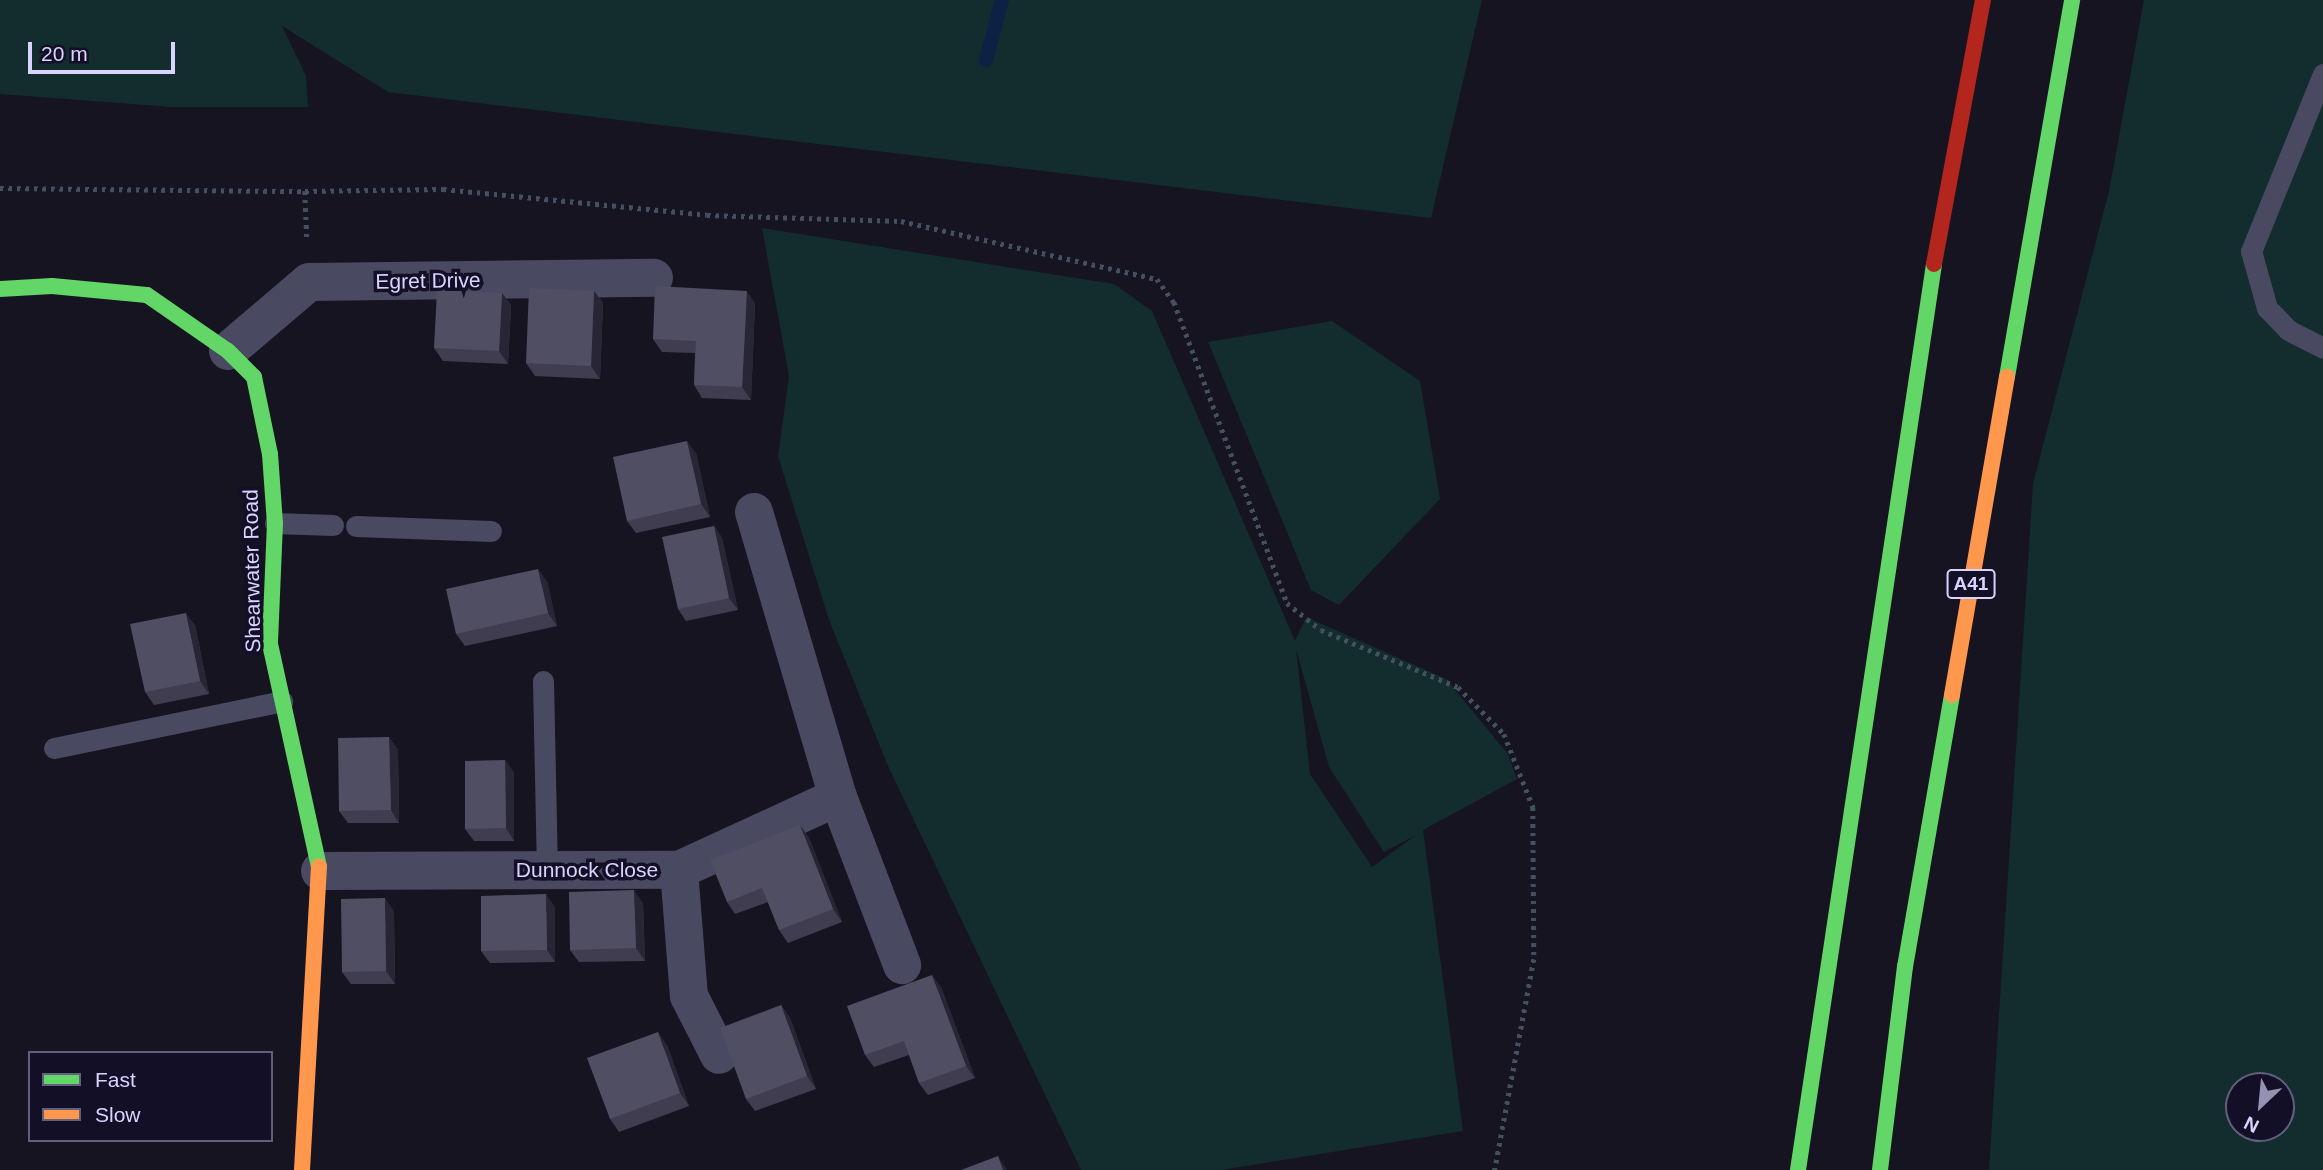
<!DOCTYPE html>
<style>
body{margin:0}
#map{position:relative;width:2323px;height:1170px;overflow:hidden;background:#161421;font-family:Helvetica,sans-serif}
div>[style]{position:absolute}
.green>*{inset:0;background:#132c2d}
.stream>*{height:14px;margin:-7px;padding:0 7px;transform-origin:7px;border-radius:7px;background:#0d2144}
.path>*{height:4.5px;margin-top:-2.25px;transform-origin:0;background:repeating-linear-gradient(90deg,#44505f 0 3.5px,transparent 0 8.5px)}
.lane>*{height:21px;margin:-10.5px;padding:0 10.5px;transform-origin:10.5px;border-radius:10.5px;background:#4a4962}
.street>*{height:38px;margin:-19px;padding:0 19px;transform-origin:19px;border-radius:19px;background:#4a4962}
.fast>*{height:16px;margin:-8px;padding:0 8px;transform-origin:8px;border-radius:8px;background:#63d668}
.slow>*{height:16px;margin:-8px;padding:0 8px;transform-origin:8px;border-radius:8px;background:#ff974d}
.jam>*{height:16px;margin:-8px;padding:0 8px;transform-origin:8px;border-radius:8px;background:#b3261e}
.wall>*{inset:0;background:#403d50}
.shaded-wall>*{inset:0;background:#282635}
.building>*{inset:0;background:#504e63}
span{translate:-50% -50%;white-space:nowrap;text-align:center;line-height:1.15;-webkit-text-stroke:7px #130f26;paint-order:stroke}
.shield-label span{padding:2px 5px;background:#130f26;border:2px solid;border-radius:5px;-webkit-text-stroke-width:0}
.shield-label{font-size:19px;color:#d9d4ff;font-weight:700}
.street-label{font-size:21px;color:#d9d4ff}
.legend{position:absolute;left:28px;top:1051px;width:245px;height:91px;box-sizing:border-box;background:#130f26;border:2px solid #625e7d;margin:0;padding:9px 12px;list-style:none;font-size:21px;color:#d9d4ff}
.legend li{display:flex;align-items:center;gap:14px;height:35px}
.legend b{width:35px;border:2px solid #625e7d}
.north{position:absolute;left:2225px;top:1072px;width:70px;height:70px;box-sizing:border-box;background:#130f26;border:2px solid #625e7d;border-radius:50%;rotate:206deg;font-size:19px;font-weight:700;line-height:28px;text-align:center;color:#d9d4ff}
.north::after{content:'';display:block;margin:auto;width:24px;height:32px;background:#9591b1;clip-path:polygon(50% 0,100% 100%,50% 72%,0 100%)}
.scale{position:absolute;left:28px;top:42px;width:147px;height:32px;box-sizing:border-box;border:4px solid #d9d4ff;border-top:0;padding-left:9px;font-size:21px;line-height:24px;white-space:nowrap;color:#d9d4ff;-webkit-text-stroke:5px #130f26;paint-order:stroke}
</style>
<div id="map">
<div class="green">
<div style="clip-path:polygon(0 0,1482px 0,1431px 218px,388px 92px,282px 26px,306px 76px,308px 107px,172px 107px,0 94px)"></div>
<div style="clip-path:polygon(evenodd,2144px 0,2323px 0,2323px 1170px,1989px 1170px,2033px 484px,2109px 191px,2144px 0,2239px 1086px,2281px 1086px,2281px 1128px,2239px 1128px,2239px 1086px)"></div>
<div style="clip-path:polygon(evenodd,762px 228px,1114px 284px,1152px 311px,1295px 641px,1306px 617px,1446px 679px,1508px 754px,1517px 779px,1423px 830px,1463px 1131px,1221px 1170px,1081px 1170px,888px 766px,829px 620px,778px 456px,789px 376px,762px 228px,1296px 649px,1329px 767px,1384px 852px,1416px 835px,1372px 867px,1310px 774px,1296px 649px)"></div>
<div style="clip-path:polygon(1332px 321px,1420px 381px,1440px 499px,1339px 605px,1311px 590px,1208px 342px)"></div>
</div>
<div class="stream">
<div style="left:986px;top:60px;width:62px;rotate:-75.1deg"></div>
</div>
<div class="path">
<div style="left:0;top:188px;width:305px;rotate:0.6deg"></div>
<div style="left:305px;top:191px;width:48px;rotate:87.6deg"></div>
<div style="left:305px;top:191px;width:138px;rotate:-0.8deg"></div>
<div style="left:443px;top:189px;width:265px;rotate:5.6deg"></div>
<div style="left:707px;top:215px;width:194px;rotate:1.8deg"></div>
<div style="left:901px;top:221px;width:262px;rotate:12.8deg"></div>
<div style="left:1157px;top:279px;width:29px;rotate:54deg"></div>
<div style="left:1174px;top:302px;width:322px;rotate:69.4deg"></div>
<div style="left:1287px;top:603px;width:43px;rotate:38.5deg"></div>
<div style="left:1321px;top:630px;width:148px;rotate:22.6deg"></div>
<div style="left:1458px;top:687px;width:66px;rotate:45.6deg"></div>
<div style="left:1504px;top:734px;width:79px;rotate:68.3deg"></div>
<div style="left:1533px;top:807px;width:152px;rotate:89.6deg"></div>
<div style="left:1534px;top:959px;width:215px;rotate:100.5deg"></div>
</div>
<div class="lane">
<div style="left:2323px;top:74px;width:191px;rotate:112.1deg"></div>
<div style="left:2251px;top:251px;width:59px;rotate:74.3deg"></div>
<div style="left:2267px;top:308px;width:30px;rotate:46deg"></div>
<div style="left:2288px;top:330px;width:39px;rotate:27deg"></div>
<div style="left:275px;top:523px;width:58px;rotate:2deg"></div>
<div style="left:356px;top:526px;width:135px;rotate:2.1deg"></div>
<div style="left:543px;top:681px;width:190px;rotate:88.8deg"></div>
<div style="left:54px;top:748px;width:233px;rotate:-11.6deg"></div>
</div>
<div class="street">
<div style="left:228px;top:351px;width:106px;rotate:-40.4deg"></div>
<div style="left:309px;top:282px;width:345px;rotate:-0.7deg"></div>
<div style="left:754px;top:512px;width:297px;rotate:73.6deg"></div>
<div style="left:838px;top:797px;width:180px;rotate:69.1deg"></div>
<div style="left:679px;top:870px;width:126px;rotate:85.5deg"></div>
<div style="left:689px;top:996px;width:66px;rotate:63deg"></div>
<div style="left:320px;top:871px;width:359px;rotate:-0.2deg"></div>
<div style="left:679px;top:870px;width:175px;rotate:-24.7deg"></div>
</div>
<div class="fast">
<div style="left:0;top:289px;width:52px;rotate:-3.3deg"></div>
<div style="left:52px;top:286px;width:95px;rotate:5.4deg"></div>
<div style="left:147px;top:295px;width:98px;rotate:34.7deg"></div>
<div style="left:228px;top:351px;width:37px;rotate:45deg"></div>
<div style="left:254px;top:377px;width:79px;rotate:78.3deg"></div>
<div style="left:270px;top:454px;width:69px;rotate:85.9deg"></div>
<div style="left:275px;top:523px;width:121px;rotate:92.4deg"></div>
<div style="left:270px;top:644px;width:227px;rotate:77.6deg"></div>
<div style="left:2007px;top:377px;width:383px;rotate:-80.2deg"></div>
<div style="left:1798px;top:1170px;width:916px;rotate:-81.46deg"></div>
<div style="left:1880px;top:1170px;width:205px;rotate:-83deg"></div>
<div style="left:1905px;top:967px;width:276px;rotate:-80.2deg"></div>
</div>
<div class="slow">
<div style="left:1952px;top:695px;width:323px;rotate:-80.2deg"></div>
<div style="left:302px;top:1170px;width:304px;rotate:-86.8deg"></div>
</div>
<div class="jam">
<div style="left:1934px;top:264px;width:269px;rotate:-79.5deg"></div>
</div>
<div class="wall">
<div style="clip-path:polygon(594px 291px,603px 303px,600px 379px,535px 376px,526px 363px)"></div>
<div style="clip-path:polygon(502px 293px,511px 305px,508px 364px,443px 361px,434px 348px)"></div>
<div style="clip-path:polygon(755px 303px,751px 400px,702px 398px,694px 385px,695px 353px,662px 352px,653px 339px)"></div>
<div style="clip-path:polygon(696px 453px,710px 517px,636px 533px,627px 521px)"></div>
<div style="clip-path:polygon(714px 526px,722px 538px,738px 610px,686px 621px,678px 609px)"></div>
<div style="clip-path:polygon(547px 581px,557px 626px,465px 646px,456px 634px)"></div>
<div style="clip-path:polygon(195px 625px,209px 694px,154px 705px,145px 692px)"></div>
<div style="clip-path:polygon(389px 737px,398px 750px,399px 823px,348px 823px,339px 811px)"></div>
<div style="clip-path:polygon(505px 760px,514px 773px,514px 841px,474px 841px,465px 829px)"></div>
<div style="clip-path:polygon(800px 825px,809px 838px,842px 922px,788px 943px,779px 930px,768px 902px,735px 914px,727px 902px)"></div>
<div style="clip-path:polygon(643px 903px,645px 961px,579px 962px,570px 950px)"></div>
<div style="clip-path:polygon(555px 907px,555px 962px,490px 963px,481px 951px)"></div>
<div style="clip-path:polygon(394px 911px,395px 984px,351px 984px,342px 972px)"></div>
<div style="clip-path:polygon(941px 987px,975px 1078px,928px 1095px,919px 1083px,909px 1055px,874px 1067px,865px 1055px)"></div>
<div style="clip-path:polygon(781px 1005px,790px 1018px,816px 1089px,755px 1111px,746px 1099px)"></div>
<div style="clip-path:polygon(667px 1045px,689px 1106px,619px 1132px,610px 1119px)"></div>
</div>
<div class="shaded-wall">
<div style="clip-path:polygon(594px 291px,603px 303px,600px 379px,591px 366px)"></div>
<div style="clip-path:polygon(747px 291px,755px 303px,751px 400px,742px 387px)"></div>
<div style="clip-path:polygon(502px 293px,511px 305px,508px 364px,499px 351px)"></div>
<div style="clip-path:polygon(687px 441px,696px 453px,710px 517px,701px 504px)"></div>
<div style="clip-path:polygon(714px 526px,722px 538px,738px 610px,729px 598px)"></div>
<div style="clip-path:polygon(538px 569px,547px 581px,557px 626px,548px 613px)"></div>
<div style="clip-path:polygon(186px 613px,195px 625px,209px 694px,200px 681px)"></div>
<div style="clip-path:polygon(389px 737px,398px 750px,399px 823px,391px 810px)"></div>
<div style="clip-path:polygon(505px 760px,514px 773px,514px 841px,506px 828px)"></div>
<div style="clip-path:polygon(800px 825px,809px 838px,842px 922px,833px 909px)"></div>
<div style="clip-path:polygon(634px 890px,643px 903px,645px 961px,636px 948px)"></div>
<div style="clip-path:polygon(546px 894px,555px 907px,555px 962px,547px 950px)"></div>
<div style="clip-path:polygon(385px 898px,394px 911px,395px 984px,386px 971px)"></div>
<div style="clip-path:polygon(932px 975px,941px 987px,975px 1078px,966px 1066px)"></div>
<div style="clip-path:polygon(781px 1005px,790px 1018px,816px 1089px,807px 1076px)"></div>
<div style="clip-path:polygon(658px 1032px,667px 1045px,689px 1106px,680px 1093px)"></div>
<div style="clip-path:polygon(998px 1156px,1007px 1170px,1003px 1170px)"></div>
</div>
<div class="building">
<div style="clip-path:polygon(655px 286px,747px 291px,742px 387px,694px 385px,696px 341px,653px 339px)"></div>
<div style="clip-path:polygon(529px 288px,594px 291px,591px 366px,526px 363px)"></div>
<div style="clip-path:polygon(437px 290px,502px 293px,499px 351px,434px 348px)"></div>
<div style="clip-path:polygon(687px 441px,701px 504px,627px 521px,613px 457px)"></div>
<div style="clip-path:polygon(714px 526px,729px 598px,678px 609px,662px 537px)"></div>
<div style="clip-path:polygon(538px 569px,548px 613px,456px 634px,446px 589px)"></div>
<div style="clip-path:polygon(186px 613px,200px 681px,145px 692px,130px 624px)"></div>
<div style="clip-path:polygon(389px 737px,391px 810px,339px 811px,338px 738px)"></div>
<div style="clip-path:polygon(505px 760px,506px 828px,465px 829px,465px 761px)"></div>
<div style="clip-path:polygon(800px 825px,833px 909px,779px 930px,762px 888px,727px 902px,710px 860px)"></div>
<div style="clip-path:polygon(634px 890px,636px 948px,570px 950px,569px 892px)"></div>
<div style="clip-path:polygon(546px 894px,547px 950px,481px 951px,481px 896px)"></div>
<div style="clip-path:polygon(385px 898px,386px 971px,342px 972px,341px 899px)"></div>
<div style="clip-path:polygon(932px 975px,966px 1066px,919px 1083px,904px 1041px,865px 1055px,847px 1006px)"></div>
<div style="clip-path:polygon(781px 1005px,807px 1076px,746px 1099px,720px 1028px)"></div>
<div style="clip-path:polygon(658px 1032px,680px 1093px,610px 1119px,587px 1058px)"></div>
<div style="clip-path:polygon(998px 1156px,1003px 1170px,961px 1170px)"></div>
</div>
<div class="shield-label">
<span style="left:1971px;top:584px">A41</span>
</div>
<div class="street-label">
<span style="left:428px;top:281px;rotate:-1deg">Egret Drive</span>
<span style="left:252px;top:571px;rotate:-91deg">Shearwater Road</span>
<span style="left:587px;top:870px">Dunnock Close</span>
</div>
<ul class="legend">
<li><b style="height:9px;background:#63d668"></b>Fast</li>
<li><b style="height:9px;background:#ff974d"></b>Slow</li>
</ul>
<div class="north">N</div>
<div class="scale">20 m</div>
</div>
